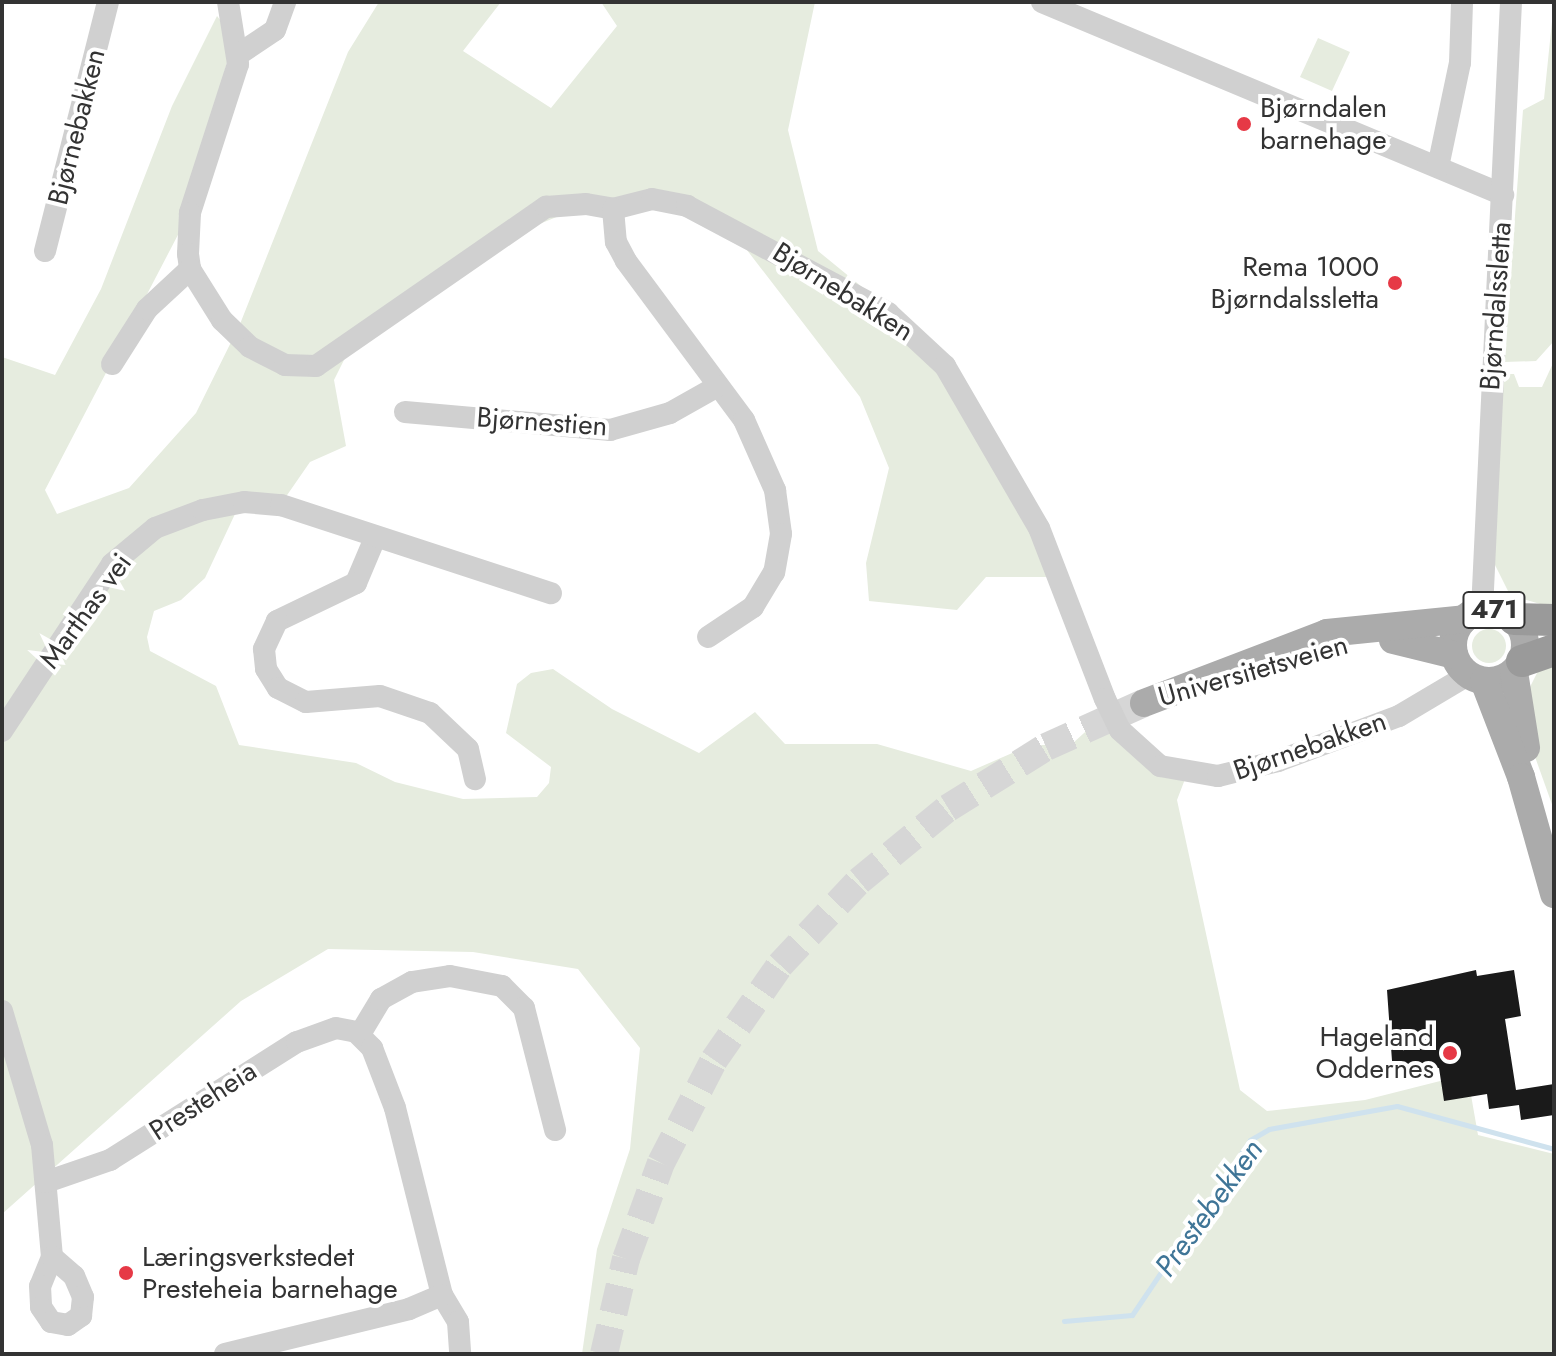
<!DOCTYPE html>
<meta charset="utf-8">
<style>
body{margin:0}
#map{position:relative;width:1556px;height:1356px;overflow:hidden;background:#fff;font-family:Jost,sans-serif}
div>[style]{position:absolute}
.green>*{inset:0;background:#e6ecdf}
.round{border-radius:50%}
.stream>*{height:5px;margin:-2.5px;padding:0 2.5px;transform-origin:2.5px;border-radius:2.5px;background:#cfe2ee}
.building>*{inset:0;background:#1a1a1a}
.major-tunnel>*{height:28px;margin-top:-14px;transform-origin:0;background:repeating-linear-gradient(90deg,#d6d6d6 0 28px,transparent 0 42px)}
.minor>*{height:22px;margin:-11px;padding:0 11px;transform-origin:11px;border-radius:11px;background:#d0d0d0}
.major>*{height:28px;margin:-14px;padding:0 14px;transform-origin:14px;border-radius:14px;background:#ababab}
.major>.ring{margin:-14px;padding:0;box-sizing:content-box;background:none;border:28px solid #ababab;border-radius:50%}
.highway>*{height:32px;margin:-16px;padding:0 16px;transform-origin:16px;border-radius:16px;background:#9a9a9a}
.minor-bridge>*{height:22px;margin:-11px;padding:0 11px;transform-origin:11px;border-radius:11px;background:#d0d0d0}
.dots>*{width:22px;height:22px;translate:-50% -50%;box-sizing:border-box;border:4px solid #fff;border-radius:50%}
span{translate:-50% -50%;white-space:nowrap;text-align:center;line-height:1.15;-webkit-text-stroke:8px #fff;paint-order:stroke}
.shield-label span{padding:2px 6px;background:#fff;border:2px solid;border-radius:6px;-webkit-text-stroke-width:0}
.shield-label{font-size:26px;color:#333;font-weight:700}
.poi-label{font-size:28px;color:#333}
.left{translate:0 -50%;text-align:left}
.right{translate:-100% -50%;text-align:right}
.street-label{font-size:28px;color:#333}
.water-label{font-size:30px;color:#3f7597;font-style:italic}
.frame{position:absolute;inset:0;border:4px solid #333;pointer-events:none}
</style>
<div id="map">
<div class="green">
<div style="clip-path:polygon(379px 2px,501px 2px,463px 51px,551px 108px,617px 26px,601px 2px,815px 2px,788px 130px,818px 251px,867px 291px,962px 397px,1058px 577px,986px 577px,957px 610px,869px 601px,866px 563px,889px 468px,860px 397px,740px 241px,692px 209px,598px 200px,515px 234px,351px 346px,334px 380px,346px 446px,310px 462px,283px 501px,235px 514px,205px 578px,181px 600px,154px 611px,147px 637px,150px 651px,216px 686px,239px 745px,356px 763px,395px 782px,463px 799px,537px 797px,549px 783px,551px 767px,506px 733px,517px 684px,531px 673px,553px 669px,612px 709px,699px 753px,755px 712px,785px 744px,877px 744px,971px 771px,1028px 746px,1073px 743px,1105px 714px,1187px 774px,1177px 800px,1240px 1090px,1267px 1111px,1365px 1100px,1460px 1076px,1464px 1055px,1478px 1135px,1554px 1154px,1554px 1354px,582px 1354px,597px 1249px,630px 1149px,640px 1048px,578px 969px,473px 952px,328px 949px,241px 1001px,2px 1214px,2px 357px,55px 375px,101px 289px,172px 106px,217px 16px,234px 37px,181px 229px,45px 490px,57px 514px,129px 488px,196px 413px,240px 324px,348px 52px)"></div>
<div style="clip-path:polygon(1554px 2px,1554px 341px,1536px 361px,1504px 362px,1523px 110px,1544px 99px)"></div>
<div style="clip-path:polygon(1318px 38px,1350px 52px,1332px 91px,1300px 77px)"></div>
<div style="clip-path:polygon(1554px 361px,1554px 608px,1510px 595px,1494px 563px,1503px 374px,1514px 374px,1519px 387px,1542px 387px)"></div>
<div class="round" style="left:1472px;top:629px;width:34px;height:34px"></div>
<div style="clip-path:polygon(1554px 661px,1554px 810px,1534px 754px,1528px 691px,1538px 671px)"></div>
</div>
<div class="stream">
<div style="left:1064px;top:1321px;width:68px;rotate:-5deg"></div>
<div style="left:1132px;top:1315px;width:211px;rotate:-56deg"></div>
<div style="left:1250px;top:1140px;width:22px;rotate:-30deg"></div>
<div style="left:1269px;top:1129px;width:130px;rotate:-10.2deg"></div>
<div style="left:1397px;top:1106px;width:163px;rotate:15.3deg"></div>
</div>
<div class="building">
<div style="clip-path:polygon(1476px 970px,1477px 976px,1514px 970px,1521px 1016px,1505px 1019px,1516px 1090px,1554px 1084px,1554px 1115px,1521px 1120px,1519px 1105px,1489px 1109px,1487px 1094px,1444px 1101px,1439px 1068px,1393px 1075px,1387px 990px)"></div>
</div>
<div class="major-tunnel">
<div style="left:604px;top:1354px;width:98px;rotate:-77deg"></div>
<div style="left:626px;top:1259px;width:102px;rotate:-70deg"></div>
<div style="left:661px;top:1163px;width:116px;rotate:-62.8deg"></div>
<div style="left:714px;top:1060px;width:116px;rotate:-55.2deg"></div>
<div style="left:780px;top:965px;width:115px;rotate:-46.8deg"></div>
<div style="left:859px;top:881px;width:115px;rotate:-39.4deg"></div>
<div style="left:948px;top:808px;width:115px;rotate:-31.9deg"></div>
<div style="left:1046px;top:747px;width:107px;rotate:-24.2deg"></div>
</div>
<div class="minor">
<div style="left:228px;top:2px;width:63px;rotate:80.8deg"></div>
<div style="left:238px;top:64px;width:157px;rotate:107.9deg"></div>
<div style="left:190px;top:213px;width:41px;rotate:92.8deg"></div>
<div style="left:188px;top:254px;width:15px;rotate:82deg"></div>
<div style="left:190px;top:269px;width:60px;rotate:57.9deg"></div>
<div style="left:222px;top:320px;width:39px;rotate:44deg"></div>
<div style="left:250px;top:347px;width:39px;rotate:27deg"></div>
<div style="left:285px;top:365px;width:31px;rotate:2deg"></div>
<div style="left:316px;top:366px;width:280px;rotate:-34.7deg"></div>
<div style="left:546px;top:207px;width:40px;rotate:-4.3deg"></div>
<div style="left:586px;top:204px;width:27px;rotate:10deg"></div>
<div style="left:613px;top:209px;width:40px;rotate:-14.4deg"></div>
<div style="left:652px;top:199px;width:36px;rotate:11deg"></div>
<div style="left:687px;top:206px;width:228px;rotate:28deg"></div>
<div style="left:888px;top:313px;width:78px;rotate:42.9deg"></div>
<div style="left:945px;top:366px;width:187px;rotate:59.9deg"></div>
<div style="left:1039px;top:528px;width:183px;rotate:68.9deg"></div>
<div style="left:1042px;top:2px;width:500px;rotate:22.7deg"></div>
<div style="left:239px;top:54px;width:43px;rotate:-33.7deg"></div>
<div style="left:275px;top:30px;width:30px;rotate:-70deg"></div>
<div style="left:1438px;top:167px;width:106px;rotate:-78.1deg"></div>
<div style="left:1460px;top:63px;width:61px;rotate:-88.1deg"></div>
<div style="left:613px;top:209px;width:33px;rotate:85deg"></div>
<div style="left:616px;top:242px;width:21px;rotate:62deg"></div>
<div style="left:626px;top:261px;width:198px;rotate:53.4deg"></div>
<div style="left:744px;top:420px;width:77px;rotate:66.1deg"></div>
<div style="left:775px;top:490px;width:44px;rotate:82.2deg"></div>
<div style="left:781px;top:534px;width:39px;rotate:100deg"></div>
<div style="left:774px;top:572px;width:41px;rotate:121deg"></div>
<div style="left:753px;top:607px;width:54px;rotate:146.3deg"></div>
<div style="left:45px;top:251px;width:257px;rotate:-75.8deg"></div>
<div style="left:112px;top:364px;width:65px;rotate:-57.5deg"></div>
<div style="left:147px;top:309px;width:59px;rotate:-42.9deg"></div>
<div style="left:405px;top:412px;width:206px;rotate:5deg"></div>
<div style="left:610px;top:430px;width:62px;rotate:-15.8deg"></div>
<div style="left:670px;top:413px;width:55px;rotate:-29.4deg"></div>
<div style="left:375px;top:538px;width:49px;rotate:112.9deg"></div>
<div style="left:356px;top:583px;width:88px;rotate:154.3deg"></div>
<div style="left:277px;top:621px;width:31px;rotate:115deg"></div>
<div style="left:264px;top:649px;width:20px;rotate:84deg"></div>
<div style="left:266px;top:669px;width:22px;rotate:58deg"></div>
<div style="left:278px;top:688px;width:31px;rotate:27deg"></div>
<div style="left:306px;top:702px;width:74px;rotate:-4.6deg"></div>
<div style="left:380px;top:696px;width:53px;rotate:18.8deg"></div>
<div style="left:430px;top:713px;width:52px;rotate:43.5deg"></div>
<div style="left:468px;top:749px;width:31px;rotate:77deg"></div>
<div style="left:1482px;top:610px;width:609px;rotate:-87.27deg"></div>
<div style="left:1120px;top:730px;width:54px;rotate:42deg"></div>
<div style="left:1160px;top:766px;width:59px;rotate:9.8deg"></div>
<div style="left:1218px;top:776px;width:62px;rotate:-14deg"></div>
<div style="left:1278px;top:761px;width:129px;rotate:-20.4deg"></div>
<div style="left:1399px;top:716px;width:80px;rotate:-30.7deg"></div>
<div style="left:2px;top:731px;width:200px;rotate:-56.6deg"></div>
<div style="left:112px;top:564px;width:56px;rotate:-39.9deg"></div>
<div style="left:155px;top:528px;width:51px;rotate:-20.6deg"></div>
<div style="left:203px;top:510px;width:42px;rotate:-11deg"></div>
<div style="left:244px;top:502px;width:37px;rotate:5deg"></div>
<div style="left:281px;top:505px;width:284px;rotate:18.1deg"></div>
<div style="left:2px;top:1011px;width:140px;rotate:73.4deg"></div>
<div style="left:42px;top:1145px;width:112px;rotate:84.9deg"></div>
<div style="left:52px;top:1257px;width:31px;rotate:112deg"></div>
<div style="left:40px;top:1286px;width:21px;rotate:87deg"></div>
<div style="left:41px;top:1307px;width:18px;rotate:56deg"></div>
<div style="left:51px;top:1322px;width:17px;rotate:10deg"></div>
<div style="left:68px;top:1325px;width:16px;rotate:-35deg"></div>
<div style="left:81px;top:1316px;width:19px;rotate:-84deg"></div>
<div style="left:83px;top:1297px;width:23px;rotate:-113deg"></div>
<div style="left:74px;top:1276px;width:29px;rotate:-139deg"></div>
<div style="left:360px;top:1034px;width:41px;rotate:-59deg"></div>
<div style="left:381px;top:999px;width:35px;rotate:-29deg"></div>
<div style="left:412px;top:982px;width:38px;rotate:-9deg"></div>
<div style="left:450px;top:976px;width:53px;rotate:10.9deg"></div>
<div style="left:502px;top:986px;width:31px;rotate:45deg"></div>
<div style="left:524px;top:1008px;width:126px;rotate:75.7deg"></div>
<div style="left:46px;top:1182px;width:68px;rotate:-19deg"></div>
<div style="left:110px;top:1160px;width:221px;rotate:-32.3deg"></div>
<div style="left:297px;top:1042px;width:41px;rotate:-19.7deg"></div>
<div style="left:336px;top:1028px;width:20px;rotate:11deg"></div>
<div style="left:356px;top:1032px;width:23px;rotate:45deg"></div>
<div style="left:372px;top:1048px;width:64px;rotate:69deg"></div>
<div style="left:395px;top:1108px;width:193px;rotate:75.9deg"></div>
<div style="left:442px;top:1295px;width:31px;rotate:59deg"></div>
<div style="left:458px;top:1322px;width:32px;rotate:86deg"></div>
<div style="left:225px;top:1354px;width:189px;rotate:-13.7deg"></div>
<div style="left:409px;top:1309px;width:36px;rotate:-23deg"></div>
</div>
<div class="major">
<div class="ring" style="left:1453px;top:609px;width:44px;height:44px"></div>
<div style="left:1393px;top:640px;width:63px;rotate:13.8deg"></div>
<div style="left:1514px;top:672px;width:77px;rotate:81deg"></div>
<div style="left:1484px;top:681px;width:103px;rotate:68.9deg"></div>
<div style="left:1521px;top:777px;width:122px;rotate:74.2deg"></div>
<div style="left:1144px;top:703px;width:196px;rotate:-20.9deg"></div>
<div style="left:1327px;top:633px;width:138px;rotate:-5.8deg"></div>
</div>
<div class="highway">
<div style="left:1514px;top:619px;width:40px;rotate:1.4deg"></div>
<div style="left:1522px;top:661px;width:34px;rotate:-19deg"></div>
</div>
<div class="minor-bridge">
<div style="left:1105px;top:699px;width:34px;rotate:64deg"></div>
</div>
<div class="dots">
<div style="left:1244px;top:124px;background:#e63946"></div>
<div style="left:1395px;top:283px;background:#e63946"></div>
<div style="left:1450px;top:1053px;background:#e63946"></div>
<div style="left:126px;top:1273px;background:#e63946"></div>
</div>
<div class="shield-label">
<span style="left:1494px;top:610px">471</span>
</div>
<div class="poi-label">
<span class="left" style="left:1260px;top:124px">Bjørndalen<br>barnehage</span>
<span class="right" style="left:1379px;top:283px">Rema 1000<br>Bjørndalssletta</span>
<span class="right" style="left:1434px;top:1053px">Hageland<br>Oddernes</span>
<span class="left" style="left:142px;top:1273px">Læringsverkstedet<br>Presteheia barnehage</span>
</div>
<div class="street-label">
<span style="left:77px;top:127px;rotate:-76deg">Bjørnebakken</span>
<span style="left:843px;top:292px;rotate:32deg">Bjørnebakken</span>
<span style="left:1496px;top:306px;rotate:-86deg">Bjørndalssletta</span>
<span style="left:542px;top:422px;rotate:4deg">Bjørnestien</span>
<span style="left:86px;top:611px;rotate:-54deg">Marthas vei</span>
<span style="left:1253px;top:671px;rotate:-16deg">Universitetsveien</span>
<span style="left:1310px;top:746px;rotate:-19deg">Bjørnebakken</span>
<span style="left:203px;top:1101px;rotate:-33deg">Presteheia</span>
</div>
<div class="water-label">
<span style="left:1209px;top:1208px;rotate:-54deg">Prestebekken</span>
</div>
<div class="frame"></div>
</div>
